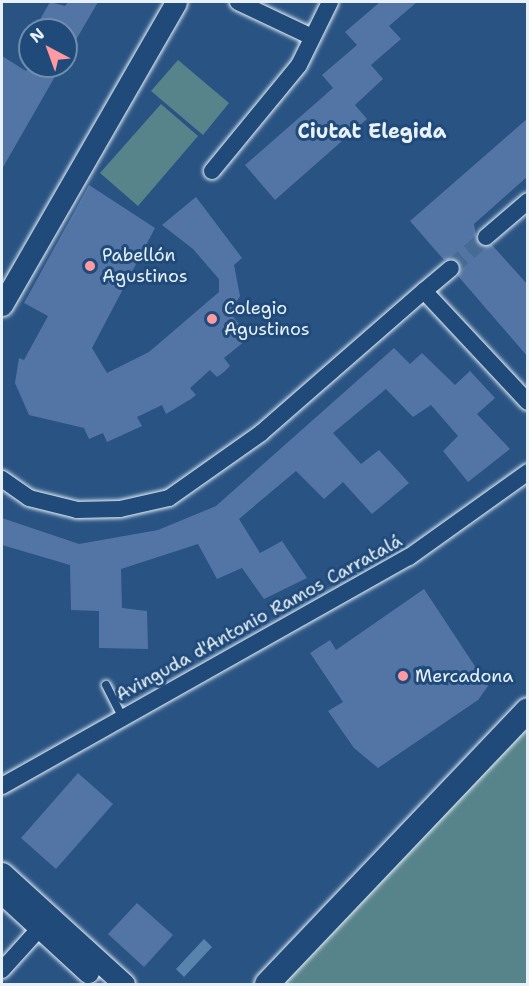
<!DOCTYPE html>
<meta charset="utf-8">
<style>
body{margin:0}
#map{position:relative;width:529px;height:986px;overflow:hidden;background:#295383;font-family:"Shantell Sans",sans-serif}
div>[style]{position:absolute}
.green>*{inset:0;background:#57838b}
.water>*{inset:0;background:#5784ad}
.building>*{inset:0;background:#5375a5}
.minor-tunnel>*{height:16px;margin-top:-8px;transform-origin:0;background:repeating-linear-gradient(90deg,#466b95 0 16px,transparent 0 24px)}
.roads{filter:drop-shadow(0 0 2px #e8f1f8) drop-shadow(0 0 2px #e8f1f8)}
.service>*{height:8px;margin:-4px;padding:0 4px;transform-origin:4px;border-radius:4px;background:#1f4a7a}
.minor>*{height:16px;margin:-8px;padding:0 8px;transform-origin:8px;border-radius:8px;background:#1f4a7a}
.tertiary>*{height:21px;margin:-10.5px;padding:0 10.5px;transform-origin:10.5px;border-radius:10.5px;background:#1f4a7a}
.secondary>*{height:24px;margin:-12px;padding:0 12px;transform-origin:12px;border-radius:12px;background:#1f4a7a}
.dots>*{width:16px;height:16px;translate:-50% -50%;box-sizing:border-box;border:3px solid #1f4a7a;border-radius:50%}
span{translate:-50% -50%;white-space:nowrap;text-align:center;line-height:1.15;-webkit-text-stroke:6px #1f4a7a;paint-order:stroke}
.poi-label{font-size:18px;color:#e8f1f8}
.left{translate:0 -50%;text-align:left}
.street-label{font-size:18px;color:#e8f1f8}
.neighbourhood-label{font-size:20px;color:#e8f1f8;font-weight:700}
.frame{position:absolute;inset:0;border:3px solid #e8f1f8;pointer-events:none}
.north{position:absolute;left:18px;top:18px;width:60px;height:60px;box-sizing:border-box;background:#1f4a7a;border:2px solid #6f8dac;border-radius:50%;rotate:319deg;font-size:16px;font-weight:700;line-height:24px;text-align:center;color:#e8f1f8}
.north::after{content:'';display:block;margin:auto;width:21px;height:27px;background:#ff9aa2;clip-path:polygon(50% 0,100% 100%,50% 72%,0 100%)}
</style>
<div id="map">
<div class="green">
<div style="clip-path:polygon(178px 60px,229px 103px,203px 135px,151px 91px)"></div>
<div style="clip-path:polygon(161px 104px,198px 136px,138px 206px,100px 173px)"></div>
<div style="clip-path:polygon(527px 724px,527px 984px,281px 984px)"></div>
</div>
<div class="water">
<div style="clip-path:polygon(204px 939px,212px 947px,184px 977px,176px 969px)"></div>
</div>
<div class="building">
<div style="clip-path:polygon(50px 2px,65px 6px,68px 2px,98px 2px,66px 57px,66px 30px,34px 30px)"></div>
<div style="clip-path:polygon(380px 2px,417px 2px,389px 26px,401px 39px,371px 65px,383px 79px,355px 105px,367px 119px,275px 200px,245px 165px,333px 88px,322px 75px,357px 45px,345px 32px)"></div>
<div style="clip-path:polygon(2px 56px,26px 71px,29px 66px,61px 66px,2px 169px)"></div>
<div style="clip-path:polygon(528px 118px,528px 176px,474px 224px,478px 244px,492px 245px,528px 285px,528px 357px,458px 276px,459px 262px,444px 260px,410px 221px)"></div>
<div style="clip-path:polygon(89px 185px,155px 228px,92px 348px,107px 373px,149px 352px,219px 292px,219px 279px,193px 249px,162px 225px,196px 197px,242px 258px,234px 265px,240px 296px,230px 313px,250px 337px,224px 358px,230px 366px,224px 372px,217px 377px,210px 370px,190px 388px,196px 395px,191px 399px,166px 414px,162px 405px,137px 417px,142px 426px,107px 442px,103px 433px,89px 439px,84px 428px,29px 415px,15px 383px,19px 358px,24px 360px,48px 316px,24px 303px)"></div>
<div style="clip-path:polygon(394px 348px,410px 364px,422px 353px,455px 385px,470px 371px,495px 398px,477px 414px,510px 449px,468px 482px,443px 451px,458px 436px,431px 405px,413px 417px,386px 389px,333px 433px,361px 464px,379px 450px,409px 483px,372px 514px,343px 482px,324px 499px,296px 471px,239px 519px,260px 553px,282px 541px,307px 578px,264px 599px,242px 568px,217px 579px,198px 544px,121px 569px,122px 608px,147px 611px,148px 649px,99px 648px,99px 611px,71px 610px,70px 565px,2px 545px,2px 518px,79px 544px,158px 530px,216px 506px)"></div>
<div style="clip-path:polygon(424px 589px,488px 686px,478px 700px,378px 768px,354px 748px,328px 711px,343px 702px,310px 653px,330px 640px,336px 650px)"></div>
<div style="clip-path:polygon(78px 773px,113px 804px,56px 869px,21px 838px)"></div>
<div style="clip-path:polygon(137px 903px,173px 935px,144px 967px,108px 934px)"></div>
</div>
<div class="minor-tunnel">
<div style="left:451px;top:268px;width:47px;rotate:-41.5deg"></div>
</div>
<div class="roads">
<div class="service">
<div style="left:106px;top:685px;width:37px;rotate:63deg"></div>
</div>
<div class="minor">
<div style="left:238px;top:2px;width:80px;rotate:25.3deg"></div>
<div style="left:212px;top:171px;width:137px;rotate:-50.6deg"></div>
<div style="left:299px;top:65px;width:70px;rotate:-63.8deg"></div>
<div style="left:486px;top:237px;width:55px;rotate:-40.6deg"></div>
<div style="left:424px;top:291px;width:35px;rotate:-40deg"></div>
<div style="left:2px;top:479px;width:33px;rotate:35deg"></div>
<div style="left:29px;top:498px;width:49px;rotate:14deg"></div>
<div style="left:77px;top:510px;width:43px;rotate:-1.3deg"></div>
<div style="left:120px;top:509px;width:50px;rotate:-12.7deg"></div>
<div style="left:169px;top:498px;width:113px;rotate:-35.2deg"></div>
<div style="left:261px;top:433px;width:216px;rotate:-41.1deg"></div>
<div style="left:424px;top:291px;width:152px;rotate:46.9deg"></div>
<div style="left:2px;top:786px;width:467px;rotate:-29.4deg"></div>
<div style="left:409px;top:557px;width:146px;rotate:-35.5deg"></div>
<div style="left:2px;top:970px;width:55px;rotate:-47.9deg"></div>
</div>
<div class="tertiary">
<div style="left:2px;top:305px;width:349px;rotate:-60.1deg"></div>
<div style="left:2px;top:873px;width:165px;rotate:42.3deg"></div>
<div style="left:2px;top:893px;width:117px;rotate:42.6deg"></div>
</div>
<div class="secondary">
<div style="left:267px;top:984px;width:378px;rotate:-46.4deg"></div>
</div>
</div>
<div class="dots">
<div style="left:90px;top:266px;background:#ff9aa2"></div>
<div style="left:212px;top:319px;background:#ff9aa2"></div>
<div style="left:403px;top:676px;background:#ff9aa2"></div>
</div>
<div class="poi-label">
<span class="left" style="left:102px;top:266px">Pabellón<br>Agustinos</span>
<span class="left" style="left:224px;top:319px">Colegio<br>Agustinos</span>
<span class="left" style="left:415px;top:676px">Mercadona</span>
</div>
<div class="street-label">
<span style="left:259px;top:618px;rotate:-29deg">Avinguda d'Antonio Ramos Carratalá</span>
</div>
<div class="neighbourhood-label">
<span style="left:372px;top:131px">Ciutat Elegida</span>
</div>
<div class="frame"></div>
<div class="north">N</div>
</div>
